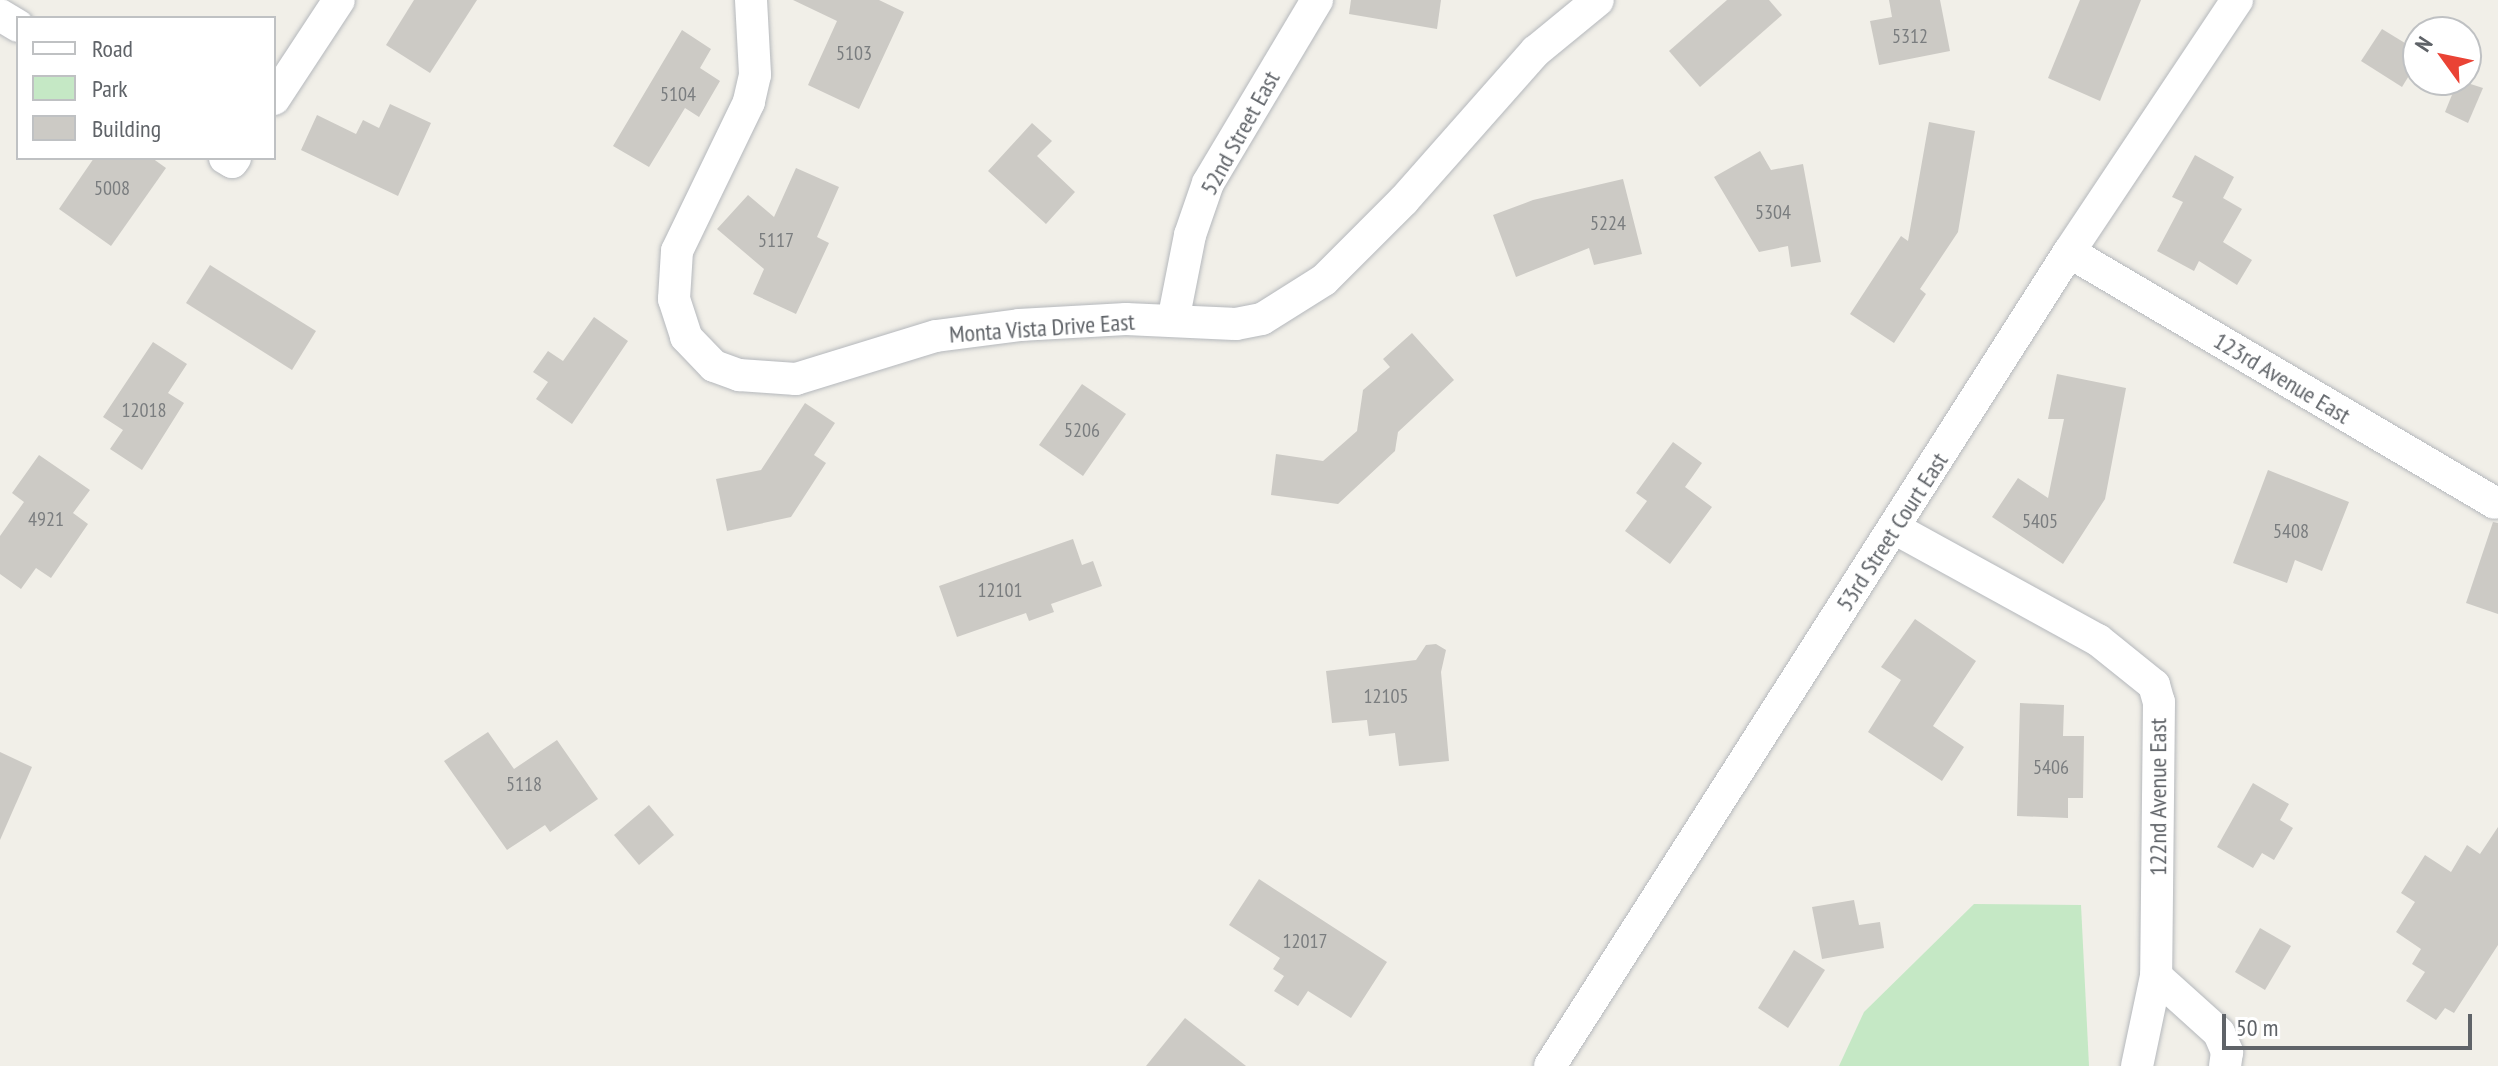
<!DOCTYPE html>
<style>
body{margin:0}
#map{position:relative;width:2498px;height:1066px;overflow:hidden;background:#f1efe8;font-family:"PT Sans Narrow",sans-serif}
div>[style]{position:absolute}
.green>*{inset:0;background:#c5e8c5}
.building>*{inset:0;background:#cccac5}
.roads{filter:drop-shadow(0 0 2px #b5b8bc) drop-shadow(0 0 2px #b5b8bc)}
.minor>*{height:32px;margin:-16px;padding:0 16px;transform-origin:16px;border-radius:16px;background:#fff}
span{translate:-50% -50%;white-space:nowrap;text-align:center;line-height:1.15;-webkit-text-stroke:6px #fff;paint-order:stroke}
.number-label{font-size:20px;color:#7a7d7f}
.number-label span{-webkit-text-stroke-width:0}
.street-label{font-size:24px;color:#5f6368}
.legend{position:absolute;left:16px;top:16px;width:260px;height:144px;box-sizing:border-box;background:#fff;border:2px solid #bfc1c3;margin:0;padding:10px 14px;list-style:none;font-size:24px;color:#5f6368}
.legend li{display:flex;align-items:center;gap:16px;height:40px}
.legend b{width:40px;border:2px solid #bfc1c3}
.north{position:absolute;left:2402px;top:16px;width:80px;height:80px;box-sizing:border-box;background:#fff;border:2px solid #bfc1c3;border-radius:50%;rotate:303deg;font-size:22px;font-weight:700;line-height:32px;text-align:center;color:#5f6368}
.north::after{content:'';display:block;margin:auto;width:28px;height:36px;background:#ea4335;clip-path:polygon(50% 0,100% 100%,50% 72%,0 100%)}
.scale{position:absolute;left:2222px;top:1014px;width:250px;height:36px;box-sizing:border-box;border:4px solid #5f6368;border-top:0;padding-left:10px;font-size:24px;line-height:28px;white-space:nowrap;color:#5f6368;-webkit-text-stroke:6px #fff;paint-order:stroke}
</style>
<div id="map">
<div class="green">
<div style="clip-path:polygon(1974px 904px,2081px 905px,2089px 1066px,1839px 1066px,1864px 1012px)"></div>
</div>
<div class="building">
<div style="clip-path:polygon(414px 0,477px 0,430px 73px,386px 45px)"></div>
<div style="clip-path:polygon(793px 0,879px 0,904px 12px,859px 109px,808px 85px,837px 21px)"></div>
<div style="clip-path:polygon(1351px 0,1441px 0,1437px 29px,1349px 14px)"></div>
<div style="clip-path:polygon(1727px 0,1769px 0,1782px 15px,1700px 87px,1669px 51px)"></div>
<div style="clip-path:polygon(1889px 0,1940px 0,1950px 51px,1879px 65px,1870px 21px,1892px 17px)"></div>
<div style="clip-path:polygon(2080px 0,2141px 0,2100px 101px,2048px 78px)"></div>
<div style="clip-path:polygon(2382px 29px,2418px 51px,2418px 61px,2402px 87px,2361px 61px)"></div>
<div style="clip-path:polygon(682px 30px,711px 49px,700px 68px,720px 81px,699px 117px,685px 108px,649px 167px,613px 146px)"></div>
<div style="clip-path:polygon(2458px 80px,2483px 88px,2468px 123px,2445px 112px)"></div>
<div style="clip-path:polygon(390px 104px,431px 123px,398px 196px,301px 150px,317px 115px,356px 134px,363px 120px,379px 128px)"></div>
<div style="clip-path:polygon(1929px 122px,1975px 131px,1958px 232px,1920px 289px,1926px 294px,1894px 343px,1850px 314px,1901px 236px,1908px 241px)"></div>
<div style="clip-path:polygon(1032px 123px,1052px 141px,1037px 156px,1075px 192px,1046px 224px,988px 171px)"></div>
<div style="clip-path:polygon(1760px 151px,1771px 170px,1803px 164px,1821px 262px,1791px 267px,1788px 246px,1759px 252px,1714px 177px)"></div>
<div style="clip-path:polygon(2195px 155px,2234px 177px,2223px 198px,2242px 209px,2223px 242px,2252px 260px,2237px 285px,2199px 261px,2194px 271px,2157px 251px,2183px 202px,2172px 197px)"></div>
<div style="clip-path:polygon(94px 158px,152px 158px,166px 168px,111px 246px,59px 209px)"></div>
<div style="clip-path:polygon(796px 168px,839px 187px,817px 237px,829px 243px,796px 314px,753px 294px,764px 269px,717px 229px,748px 195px,774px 217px)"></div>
<div style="clip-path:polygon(1623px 179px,1642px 254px,1594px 265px,1589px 248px,1516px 277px,1493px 215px,1533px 200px)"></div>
<div style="clip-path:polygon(210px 265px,316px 331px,292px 370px,186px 303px)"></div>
<div style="clip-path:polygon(594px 317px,628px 341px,572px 424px,536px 399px,548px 382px,533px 372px,548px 351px,563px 361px)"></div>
<div style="clip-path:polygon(1412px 333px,1454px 380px,1398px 432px,1395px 451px,1338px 504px,1271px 495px,1276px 454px,1323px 461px,1357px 431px,1363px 390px,1390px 367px,1383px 359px)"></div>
<div style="clip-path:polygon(153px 342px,187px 364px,168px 393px,184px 403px,142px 470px,110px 449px,123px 430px,103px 417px)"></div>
<div style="clip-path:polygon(2057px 374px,2126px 388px,2105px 499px,2063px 564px,1992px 517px,2018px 478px,2048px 498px,2064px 419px,2048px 419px)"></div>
<div style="clip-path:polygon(1082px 384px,1126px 414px,1083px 476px,1039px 445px)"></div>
<div style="clip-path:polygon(805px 403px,835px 423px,814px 455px,826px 463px,791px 517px,727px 531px,716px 479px,761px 470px)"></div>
<div style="clip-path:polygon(1673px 442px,1702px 463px,1685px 487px,1712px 507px,1670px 564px,1625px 531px,1647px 501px,1636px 493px)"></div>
<div style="clip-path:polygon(39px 455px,90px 490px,73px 513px,88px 524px,51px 578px,36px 568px,21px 589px,0 574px,0 536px,24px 502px,12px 493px)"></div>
<div style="clip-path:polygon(2268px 470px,2349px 502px,2322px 571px,2295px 560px,2287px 583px,2233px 563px)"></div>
<div style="clip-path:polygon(2493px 522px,2498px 523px,2498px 614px,2466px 603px)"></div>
<div style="clip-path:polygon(1073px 539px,1082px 565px,1093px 561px,1102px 586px,1051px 604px,1054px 612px,1029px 621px,1026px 613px,957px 637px,939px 586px)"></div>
<div style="clip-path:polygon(1915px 619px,1976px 661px,1933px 726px,1964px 747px,1942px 781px,1868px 732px,1901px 680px,1881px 667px)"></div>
<div style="clip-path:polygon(1436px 644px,1446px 650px,1441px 672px,1449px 761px,1399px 766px,1395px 733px,1369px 736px,1367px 720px,1332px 723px,1326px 671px,1416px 660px,1426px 645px)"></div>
<div style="clip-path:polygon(2020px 703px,2064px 705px,2063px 736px,2084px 736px,2083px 798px,2068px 798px,2068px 818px,2017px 816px)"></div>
<div style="clip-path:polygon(488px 732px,514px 769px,557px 740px,598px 799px,550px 832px,545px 825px,507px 850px,444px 761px)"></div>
<div style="clip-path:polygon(0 752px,32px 767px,0 840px)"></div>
<div style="clip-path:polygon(2253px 783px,2289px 804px,2280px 820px,2293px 828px,2274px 860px,2262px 853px,2253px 868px,2217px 847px)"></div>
<div style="clip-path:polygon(649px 805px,674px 835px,639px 865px,614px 835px)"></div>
<div style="clip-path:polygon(2498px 827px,2498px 945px,2454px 1013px,2445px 1008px,2436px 1020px,2406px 1001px,2425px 972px,2412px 964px,2421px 949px,2396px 932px,2415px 902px,2401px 893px,2425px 855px,2451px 872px,2467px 845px,2480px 854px)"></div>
<div style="clip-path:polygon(1259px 879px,1387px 962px,1351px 1018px,1308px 991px,1298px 1006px,1274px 991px,1284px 976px,1273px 969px,1280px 958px,1229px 925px)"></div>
<div style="clip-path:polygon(1854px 900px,1859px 925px,1880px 922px,1884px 948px,1822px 959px,1812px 907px)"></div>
<div style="clip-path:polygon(2260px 928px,2291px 946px,2265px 990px,2235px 972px)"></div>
<div style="clip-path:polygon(1794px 950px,1825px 970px,1788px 1028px,1758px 1008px)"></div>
<div style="clip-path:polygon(1185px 1018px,1246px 1066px,1146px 1066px)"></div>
</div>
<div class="roads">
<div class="minor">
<div style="left:751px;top:0;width:75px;rotate:86.9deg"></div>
<div style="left:755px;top:75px;width:28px;rotate:103deg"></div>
<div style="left:749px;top:102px;width:165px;rotate:115.8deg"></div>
<div style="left:677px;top:251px;width:48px;rotate:93.6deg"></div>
<div style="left:674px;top:299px;width:40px;rotate:72deg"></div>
<div style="left:686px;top:337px;width:40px;rotate:46deg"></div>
<div style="left:714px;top:366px;width:27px;rotate:20deg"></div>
<div style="left:739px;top:375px;width:57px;rotate:4deg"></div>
<div style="left:796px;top:379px;width:146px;rotate:-17.1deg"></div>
<div style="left:936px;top:336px;width:84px;rotate:-7.5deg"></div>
<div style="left:1019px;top:325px;width:107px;rotate:-3.2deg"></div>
<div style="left:1126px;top:319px;width:110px;rotate:2.6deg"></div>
<div style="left:1236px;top:324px;width:26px;rotate:-11deg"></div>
<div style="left:1262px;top:319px;width:73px;rotate:-32.2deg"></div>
<div style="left:1324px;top:280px;width:113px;rotate:-45deg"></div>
<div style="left:1404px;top:200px;width:199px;rotate:-48.5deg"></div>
<div style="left:1536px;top:51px;width:80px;rotate:-39.4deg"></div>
<div style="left:0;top:15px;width:21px;rotate:31deg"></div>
<div style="left:274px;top:99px;width:118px;rotate:-56.7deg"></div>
<div style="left:225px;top:158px;width:8px;rotate:30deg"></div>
<div style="left:232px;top:162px;width:5px;rotate:-53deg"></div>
<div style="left:2069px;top:252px;width:494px;rotate:30.5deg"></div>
<div style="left:1173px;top:321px;width:88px;rotate:-78.8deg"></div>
<div style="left:1190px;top:235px;width:55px;rotate:-70.9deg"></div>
<div style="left:1208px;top:183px;width:213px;rotate:-59.2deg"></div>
<div style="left:1894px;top:528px;width:233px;rotate:28.8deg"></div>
<div style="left:2098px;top:640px;width:72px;rotate:38.8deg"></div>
<div style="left:2154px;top:685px;width:18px;rotate:74deg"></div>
<div style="left:2159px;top:702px;width:274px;rotate:90.6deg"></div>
<div style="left:2156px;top:976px;width:92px;rotate:101.9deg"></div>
<div style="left:2156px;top:976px;width:85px;rotate:42.1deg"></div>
<div style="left:2219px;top:1033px;width:21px;rotate:67deg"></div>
<div style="left:2227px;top:1052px;width:14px;rotate:98deg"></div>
<div style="left:1550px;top:1066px;width:965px;rotate:-57.48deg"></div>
<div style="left:2069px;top:252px;width:303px;rotate:-56.3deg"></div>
</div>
</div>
<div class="number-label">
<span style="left:1910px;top:36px">5312</span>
<span style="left:854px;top:53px">5103</span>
<span style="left:678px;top:94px">5104</span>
<span style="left:112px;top:188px">5008</span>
<span style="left:1773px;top:212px">5304</span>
<span style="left:1608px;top:223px">5224</span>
<span style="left:776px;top:240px">5117</span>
<span style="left:144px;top:410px">12018</span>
<span style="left:1082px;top:430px">5206</span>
<span style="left:46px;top:519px">4921</span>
<span style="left:2040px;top:521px">5405</span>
<span style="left:2291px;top:531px">5408</span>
<span style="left:1000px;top:590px">12101</span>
<span style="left:1386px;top:696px">12105</span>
<span style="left:2051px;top:767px">5406</span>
<span style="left:524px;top:784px">5118</span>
<span style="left:1305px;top:941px">12017</span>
</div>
<div class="street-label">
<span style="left:1240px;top:133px;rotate:-61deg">52nd Street East</span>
<span style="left:1042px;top:328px;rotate:-4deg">Monta Vista Drive East</span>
<span style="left:2282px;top:378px;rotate:31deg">123rd Avenue East</span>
<span style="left:1892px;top:532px;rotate:-57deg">53rd Street Court East</span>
<span style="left:2158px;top:797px;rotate:-90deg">122nd Avenue East</span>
</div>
<ul class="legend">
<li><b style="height:10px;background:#fff"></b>Road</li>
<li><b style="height:22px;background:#c5e8c5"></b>Park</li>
<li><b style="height:22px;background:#cccac5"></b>Building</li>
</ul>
<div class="north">N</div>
<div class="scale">50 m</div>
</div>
